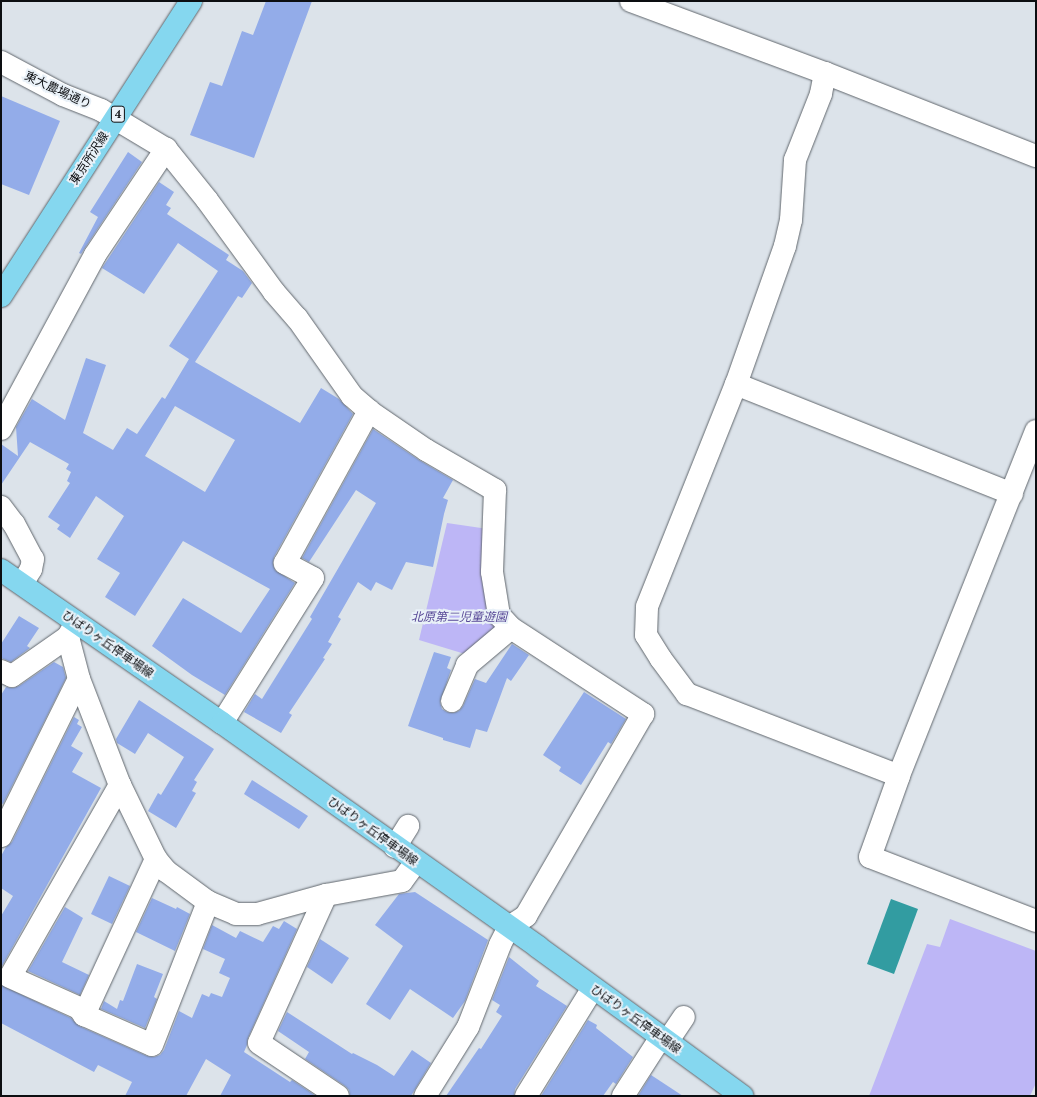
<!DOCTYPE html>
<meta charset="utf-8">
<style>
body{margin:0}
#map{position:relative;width:1037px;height:1097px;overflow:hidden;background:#dce3ea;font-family:"PT Serif","Noto Sans JP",serif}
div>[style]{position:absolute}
.green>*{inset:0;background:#bdb6f6}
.water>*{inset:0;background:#329ca1}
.building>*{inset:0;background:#93ace9}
.roads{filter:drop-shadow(0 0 1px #61676d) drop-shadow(0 0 1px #61676d)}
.minor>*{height:22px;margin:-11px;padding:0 11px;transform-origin:11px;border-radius:11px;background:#fff}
.major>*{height:22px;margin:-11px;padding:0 11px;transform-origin:11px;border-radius:11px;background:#85d7ef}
span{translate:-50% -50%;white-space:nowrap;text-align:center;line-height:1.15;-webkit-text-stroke:4px #e9f1f8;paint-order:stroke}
.shield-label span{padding:1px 3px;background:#e9f1f8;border:1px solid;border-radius:3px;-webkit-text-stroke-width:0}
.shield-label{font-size:11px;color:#0c0e11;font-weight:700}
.street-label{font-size:12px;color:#0c0e11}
.park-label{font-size:12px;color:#574896;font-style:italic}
.frame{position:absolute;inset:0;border:2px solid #0c0e11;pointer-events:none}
</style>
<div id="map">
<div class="green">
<div style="clip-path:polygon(447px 523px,488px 529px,504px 624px,465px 654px,419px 640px)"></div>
<div style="clip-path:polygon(950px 919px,1036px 951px,1036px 1083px,1030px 1096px,869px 1096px,927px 944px,940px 947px)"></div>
</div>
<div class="water">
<div style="clip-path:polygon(891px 899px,918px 909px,894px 974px,867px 964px)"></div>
</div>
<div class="building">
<div style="clip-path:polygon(266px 1px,312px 1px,254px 158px,190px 135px,210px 82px,222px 86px,242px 31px,253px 35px)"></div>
<div style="clip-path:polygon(1px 96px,60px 121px,29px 195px,1px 184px)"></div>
<div style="clip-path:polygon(128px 152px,142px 162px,81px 254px,79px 253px,98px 217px,90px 212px)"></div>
<div style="clip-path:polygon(evenodd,159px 182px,174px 192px,166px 205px,171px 208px,167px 214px,229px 255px,226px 260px,243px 271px,252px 283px,242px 298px,238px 296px,195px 362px,300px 423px,321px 388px,339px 399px,353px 414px,274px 557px,273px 564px,275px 570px,295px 583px,225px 695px,192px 675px,152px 646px,183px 598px,241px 633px,270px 589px,183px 541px,135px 616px,105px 597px,120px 573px,97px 559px,124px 516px,96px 496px,70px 538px,57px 529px,60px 525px,48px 517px,70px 483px,67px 481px,71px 472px,66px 469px,69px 464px,30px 442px,1px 485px,1px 444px,18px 456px,16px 427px,32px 399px,65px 420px,86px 358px,106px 365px,83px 433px,113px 450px,127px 428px,137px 434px,162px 397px,165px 399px,189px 359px,169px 346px,218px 271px,178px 243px,144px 294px,102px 268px,159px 182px,175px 406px,235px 440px,205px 492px,145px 456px,175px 406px)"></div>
<div style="clip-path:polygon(373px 429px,419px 460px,453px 480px,443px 498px,448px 500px,444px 514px,433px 567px,406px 562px,392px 590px,376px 582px,371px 591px,358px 582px,338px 617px,341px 619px,328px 642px,332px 644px,323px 658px,325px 659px,289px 713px,292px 715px,281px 733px,244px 712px,255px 694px,262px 699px,312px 619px,310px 617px,376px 503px,356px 490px,309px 562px,302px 558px)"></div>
<div style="clip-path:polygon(19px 616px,39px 628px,27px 646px,30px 648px,11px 662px,1px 658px,1px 644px)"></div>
<div style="clip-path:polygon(512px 644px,529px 655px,511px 681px,507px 678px,487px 732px,476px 729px,470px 748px,443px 740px,443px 738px,408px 726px,434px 652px,451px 657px,447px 668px,451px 670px,440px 702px,442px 709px,447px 712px,453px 713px,459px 711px,463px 706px,475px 679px,486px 683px)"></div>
<div style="clip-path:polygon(54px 662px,63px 667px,66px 678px,3px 804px,1px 803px,1px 695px,6px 687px,13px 688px,19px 686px)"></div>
<div style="clip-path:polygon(584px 692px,626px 719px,611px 744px,608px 742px,581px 785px,559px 771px,561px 767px,543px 755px)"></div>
<div style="clip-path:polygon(139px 700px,214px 749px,194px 780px,197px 782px,192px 791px,196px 793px,176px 828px,148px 811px,158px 793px,161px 795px,184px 757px,148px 733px,135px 754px,117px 743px,116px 739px)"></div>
<div style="clip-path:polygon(74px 717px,79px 720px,77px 724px,82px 727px,71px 746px,83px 753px,72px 772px,101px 788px,1px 968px,1px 916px,13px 896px,1px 888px,1px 856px,6px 847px,12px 842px)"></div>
<div style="clip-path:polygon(252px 780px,308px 816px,299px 829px,244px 794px)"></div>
<div style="clip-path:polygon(109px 876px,130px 886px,112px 924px,91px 914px)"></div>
<div style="clip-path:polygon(415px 892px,488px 940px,465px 1001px,453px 1018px,410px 989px,390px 1020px,366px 1004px,403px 946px,375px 925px,399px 894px)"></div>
<div style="clip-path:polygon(152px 898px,176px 909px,177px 907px,190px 914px,175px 951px,136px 932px)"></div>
<div style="clip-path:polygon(65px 907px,83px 918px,62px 962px,89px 975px,80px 995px,28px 971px)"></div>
<div style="clip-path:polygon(284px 921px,297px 929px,248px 1038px,247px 1045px,244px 1052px,290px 1082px,292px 1080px,316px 1096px,220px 1096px,231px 1075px,206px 1059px,186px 1096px,125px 1096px,132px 1082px,98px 1065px,94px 1072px,1px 1023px,1px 985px,71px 1018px,79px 1026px,147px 1056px,154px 1057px,160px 1055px,164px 1050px,179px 1011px,192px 1018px,202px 994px,209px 997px,211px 993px,222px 997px,230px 978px,219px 973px,225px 959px,203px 949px,212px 925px,236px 938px,240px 931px,263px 942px,273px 926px,279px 929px)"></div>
<div style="clip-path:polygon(320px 939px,349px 958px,332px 984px,307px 967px)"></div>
<div style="clip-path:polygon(509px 957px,539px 981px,536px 986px,567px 1006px,515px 1089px,514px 1096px,446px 1096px,479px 1048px,481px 1049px,502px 1016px,496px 1012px,500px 1005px,492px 1000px)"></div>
<div style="clip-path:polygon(137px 964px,163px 974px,154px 997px,157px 999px,145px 1028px,101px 1009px,104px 1001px,117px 1009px,120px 1000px,123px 1001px)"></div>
<div style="clip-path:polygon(287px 1012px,352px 1054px,353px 1053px,377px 1065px,394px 1076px,412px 1050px,431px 1063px,411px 1096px,350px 1096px,349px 1090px,345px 1086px,305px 1059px,309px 1052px,278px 1031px)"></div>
<div style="clip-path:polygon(588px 1020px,597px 1025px,596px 1028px,633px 1057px,616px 1084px,613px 1082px,603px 1096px,541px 1096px)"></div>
<div style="clip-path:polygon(651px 1075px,683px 1096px,638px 1096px)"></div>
</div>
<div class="roads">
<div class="minor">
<div style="left:631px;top:1px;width:207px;rotate:20.4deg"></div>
<div style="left:825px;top:73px;width:227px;rotate:21.5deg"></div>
<div style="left:1px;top:62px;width:70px;rotate:28deg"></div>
<div style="left:63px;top:95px;width:41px;rotate:21.5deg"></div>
<div style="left:101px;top:110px;width:76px;rotate:31deg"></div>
<div style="left:166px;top:149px;width:65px;rotate:51.2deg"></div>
<div style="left:207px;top:200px;width:114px;rotate:53.9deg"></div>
<div style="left:274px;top:292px;width:35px;rotate:49deg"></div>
<div style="left:297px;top:318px;width:95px;rotate:54.8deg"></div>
<div style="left:352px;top:396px;width:23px;rotate:41deg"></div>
<div style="left:369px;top:411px;width:69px;rotate:34.4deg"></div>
<div style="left:426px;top:450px;width:80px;rotate:30.1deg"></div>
<div style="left:495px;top:490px;width:82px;rotate:92.1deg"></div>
<div style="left:492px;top:572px;width:44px;rotate:80.8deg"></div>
<div style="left:499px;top:615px;width:18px;rotate:47deg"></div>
<div style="left:511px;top:628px;width:158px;rotate:33.1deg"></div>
<div style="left:643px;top:714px;width:233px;rotate:120.1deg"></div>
<div style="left:526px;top:916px;width:20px;rotate:147deg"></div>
<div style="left:509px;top:927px;width:20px;rotate:117deg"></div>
<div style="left:500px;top:945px;width:88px;rotate:111.3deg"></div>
<div style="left:468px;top:1027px;width:81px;rotate:121.9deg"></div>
<div style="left:825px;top:73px;width:21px;rotate:101deg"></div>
<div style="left:821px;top:94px;width:71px;rotate:111.5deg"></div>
<div style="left:795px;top:160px;width:60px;rotate:93.8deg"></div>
<div style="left:791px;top:220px;width:27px;rotate:103deg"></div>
<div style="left:785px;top:246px;width:146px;rotate:109.5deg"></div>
<div style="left:736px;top:384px;width:240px;rotate:111.8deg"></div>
<div style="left:647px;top:607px;width:28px;rotate:92deg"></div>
<div style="left:646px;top:635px;width:28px;rotate:58deg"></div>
<div style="left:661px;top:659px;width:44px;rotate:53.4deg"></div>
<div style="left:687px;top:694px;width:227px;rotate:21.1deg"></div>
<div style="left:736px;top:384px;width:297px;rotate:21.7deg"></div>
<div style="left:1px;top:429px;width:198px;rotate:-61.6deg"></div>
<div style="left:95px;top:255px;width:128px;rotate:-56.2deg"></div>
<div style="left:1036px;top:431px;width:371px;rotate:111.7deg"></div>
<div style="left:899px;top:776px;width:86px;rotate:109.7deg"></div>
<div style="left:870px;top:857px;width:178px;rotate:21.1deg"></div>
<div style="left:1px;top:507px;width:21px;rotate:53deg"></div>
<div style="left:14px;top:524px;width:40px;rotate:62deg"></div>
<div style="left:33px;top:559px;width:10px;rotate:101deg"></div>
<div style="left:31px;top:569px;width:17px;rotate:121deg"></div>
<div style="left:76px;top:622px;width:17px;rotate:118deg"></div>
<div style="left:68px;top:637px;width:43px;rotate:75.3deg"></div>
<div style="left:79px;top:679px;width:114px;rotate:68.9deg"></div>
<div style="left:120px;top:785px;width:82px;rotate:64.1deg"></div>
<div style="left:156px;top:859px;width:16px;rotate:50deg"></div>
<div style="left:166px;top:871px;width:52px;rotate:36.4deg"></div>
<div style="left:208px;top:902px;width:30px;rotate:23deg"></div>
<div style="left:236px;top:914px;width:21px"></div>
<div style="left:257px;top:914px;width:72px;rotate:-15.4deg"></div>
<div style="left:326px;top:895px;width:77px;rotate:-10.4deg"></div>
<div style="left:402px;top:881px;width:24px;rotate:-54deg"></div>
<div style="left:1px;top:671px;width:12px;rotate:24deg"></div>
<div style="left:12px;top:676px;width:68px;rotate:-34.9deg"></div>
<div style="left:452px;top:701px;width:39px;rotate:-67deg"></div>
<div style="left:467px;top:665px;width:57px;rotate:-40.1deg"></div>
<div style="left:222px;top:723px;width:171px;rotate:-57.9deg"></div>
<div style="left:313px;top:578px;width:32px;rotate:-152deg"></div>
<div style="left:285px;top:563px;width:174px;rotate:-61.1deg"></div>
<div style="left:120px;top:785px;width:221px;rotate:119.8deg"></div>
<div style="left:10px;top:977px;width:76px;rotate:24.2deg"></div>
<div style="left:79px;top:1008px;width:9px;rotate:54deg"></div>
<div style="left:84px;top:1015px;width:74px;rotate:23.8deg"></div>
<div style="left:152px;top:1045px;width:154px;rotate:-68.6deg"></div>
<div style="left:1px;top:836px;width:175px;rotate:-63.6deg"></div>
<div style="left:395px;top:847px;width:25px;rotate:-58deg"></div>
<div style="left:326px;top:895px;width:162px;rotate:114.4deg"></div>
<div style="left:259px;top:1043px;width:95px;rotate:33.9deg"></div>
<div style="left:84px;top:1015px;width:172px;rotate:-65.2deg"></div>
<div style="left:667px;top:1042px;width:30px;rotate:-56deg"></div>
<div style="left:526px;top:1096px;width:127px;rotate:-58.2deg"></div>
<div style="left:623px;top:1096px;width:70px;rotate:-57.2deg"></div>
</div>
<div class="major">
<div style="left:1px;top:296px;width:351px;rotate:-57.2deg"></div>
<div style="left:1px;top:570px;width:269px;rotate:34.7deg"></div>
<div style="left:222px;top:723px;width:387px;rotate:35.3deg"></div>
<div style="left:538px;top:947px;width:253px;rotate:36.1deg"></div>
</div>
</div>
<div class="shield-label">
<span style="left:118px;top:114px">4</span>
</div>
<div class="street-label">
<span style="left:58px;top:90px;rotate:25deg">東大農場通り</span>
<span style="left:89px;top:158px;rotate:-57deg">東京所沢線</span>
<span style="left:108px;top:644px;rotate:35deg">ひばりヶ丘停車場線</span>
<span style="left:373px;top:831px;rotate:36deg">ひばりヶ丘停車場線</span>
<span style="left:636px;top:1019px;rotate:36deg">ひばりヶ丘停車場線</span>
</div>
<div class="park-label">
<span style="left:459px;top:617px">北原第二児童遊園</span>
</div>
<div class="frame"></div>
</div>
